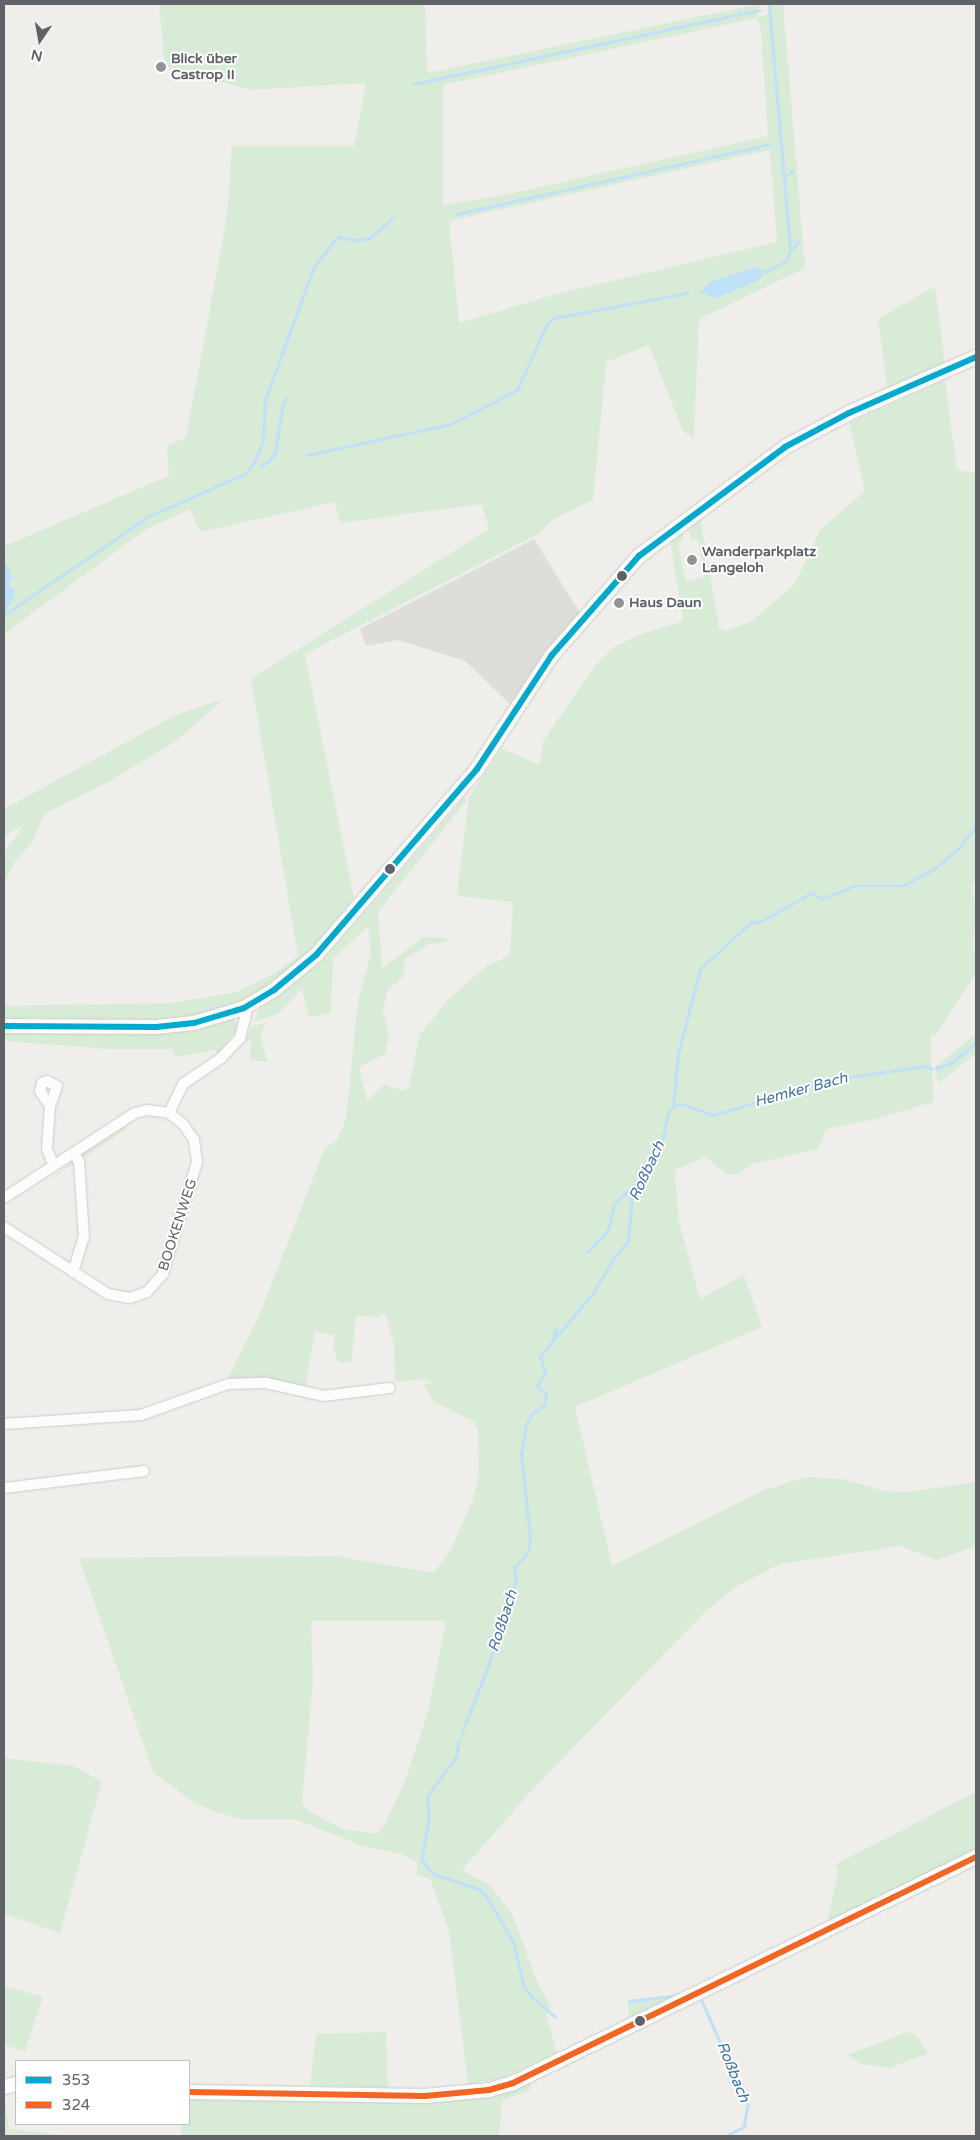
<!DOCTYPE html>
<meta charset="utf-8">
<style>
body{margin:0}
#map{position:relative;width:980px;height:2140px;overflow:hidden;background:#efeeea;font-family:"Varela Round",sans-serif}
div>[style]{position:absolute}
.industrial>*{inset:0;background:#dfddda}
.green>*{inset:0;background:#d8ebd6}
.water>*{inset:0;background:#bfe0f9}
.stream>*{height:2.5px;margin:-1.25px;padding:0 1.25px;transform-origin:1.25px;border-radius:1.25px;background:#bfe0f9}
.roads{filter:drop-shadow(0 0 1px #cbcccc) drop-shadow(0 0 1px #cbcccc)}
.street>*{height:10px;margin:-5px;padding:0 5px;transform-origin:5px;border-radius:5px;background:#fdfcfc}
.secondary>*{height:14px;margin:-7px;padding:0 7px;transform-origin:7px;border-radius:7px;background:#fdfcfc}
.bus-1>*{height:6px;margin:-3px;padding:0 3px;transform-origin:3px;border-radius:3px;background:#00a9ce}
.bus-2>*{height:6px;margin:-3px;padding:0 3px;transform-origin:3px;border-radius:3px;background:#f26522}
.dots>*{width:14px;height:14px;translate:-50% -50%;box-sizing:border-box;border:2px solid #fff;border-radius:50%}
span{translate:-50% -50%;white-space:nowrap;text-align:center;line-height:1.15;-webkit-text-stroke:4px #fff;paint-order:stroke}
.poi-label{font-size:14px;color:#5f6368;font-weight:700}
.left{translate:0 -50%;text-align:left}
.street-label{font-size:14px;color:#5f6368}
.water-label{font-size:15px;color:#4174aa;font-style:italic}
.frame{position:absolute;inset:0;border:5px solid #5f6368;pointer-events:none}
.legend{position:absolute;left:15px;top:2060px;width:175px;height:65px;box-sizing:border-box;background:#fff;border:1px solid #bfc1c3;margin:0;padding:6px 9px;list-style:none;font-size:15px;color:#5f6368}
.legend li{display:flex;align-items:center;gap:10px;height:25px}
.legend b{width:25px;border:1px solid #bfc1c3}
.north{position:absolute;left:15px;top:15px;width:50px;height:50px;-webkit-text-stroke:4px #fff;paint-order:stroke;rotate:192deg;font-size:14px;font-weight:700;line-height:20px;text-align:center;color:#5f6368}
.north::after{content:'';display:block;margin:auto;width:18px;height:22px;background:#5f6368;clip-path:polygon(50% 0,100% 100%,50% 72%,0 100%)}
</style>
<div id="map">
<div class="industrial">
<div style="clip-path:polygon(534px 539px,582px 616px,517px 711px,465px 661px,398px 640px,366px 646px,360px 629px)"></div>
</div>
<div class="green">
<div style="clip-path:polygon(evenodd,159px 4px,425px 4px,427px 73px,759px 4px,757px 17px,768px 15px,767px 4px,783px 4px,805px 268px,699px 319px,694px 439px,683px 431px,649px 345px,606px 362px,593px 500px,553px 519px,540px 533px,305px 654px,354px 898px,307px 955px,287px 974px,239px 1004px,181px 1020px,130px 1021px,38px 1017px,4px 1021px,4px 1006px,171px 1003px,237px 992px,275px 973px,298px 956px,251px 679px,489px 529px,482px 504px,340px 523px,335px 502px,200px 532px,190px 509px,145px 530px,4px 634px,4px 546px,169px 476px,167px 445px,186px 438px,227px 216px,232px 146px,354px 146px,366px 83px,250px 90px,165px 66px,159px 4px,757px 18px,761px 30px,768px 136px,509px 194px,443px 205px,443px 85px,757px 18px,159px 4px,770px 150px,777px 242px,557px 294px,459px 323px,449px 221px,770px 150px)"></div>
<div style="clip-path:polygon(935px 286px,945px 365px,888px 391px,878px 319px)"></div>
<div style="clip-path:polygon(evenodd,945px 380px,957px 470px,976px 473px,976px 878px,972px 887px,976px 910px,973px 951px,976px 950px,976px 973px,935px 1036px,932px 1034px,931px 1036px,933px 1102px,876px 1119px,826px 1129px,818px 1149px,752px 1164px,738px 1175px,727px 1174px,705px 1157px,675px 1170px,678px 1219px,700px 1299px,744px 1275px,762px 1327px,575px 1407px,612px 1566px,762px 1491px,806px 1477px,843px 1479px,884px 1491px,908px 1492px,976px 1482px,976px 1546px,937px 1560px,900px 1546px,780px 1564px,737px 1586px,706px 1611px,532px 1790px,462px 1870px,490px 1885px,513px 1916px,536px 1979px,551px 2007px,546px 2015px,557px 2053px,502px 2078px,468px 2084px,449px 1930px,430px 1879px,417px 1875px,417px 1862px,402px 1854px,363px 1846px,295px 1819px,241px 1819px,210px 1810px,189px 1799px,153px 1772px,79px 1558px,336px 1556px,434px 1573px,453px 1545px,472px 1502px,479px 1475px,478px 1429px,473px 1421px,434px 1402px,424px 1384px,435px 1383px,423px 1379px,395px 1382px,394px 1346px,386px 1314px,379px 1314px,379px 1317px,356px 1316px,351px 1363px,338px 1362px,333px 1346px,335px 1335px,315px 1331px,305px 1389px,285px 1383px,228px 1378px,258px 1318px,325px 1148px,337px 1140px,346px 1119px,358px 1000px,371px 954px,368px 926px,333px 959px,331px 1013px,309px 1017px,302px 989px,279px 1013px,254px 1022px,259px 1010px,321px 962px,465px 797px,466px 801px,378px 912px,382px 968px,424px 937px,452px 939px,442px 943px,429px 944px,405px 959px,403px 977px,387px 991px,383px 1012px,389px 1034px,385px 1054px,359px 1067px,367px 1101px,384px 1084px,404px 1091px,409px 1087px,420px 1034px,448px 1000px,485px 967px,510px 955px,513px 902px,457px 896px,469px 797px,502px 749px,540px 765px,543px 741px,595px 666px,614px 647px,636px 636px,683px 621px,670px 540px,683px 534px,683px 541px,678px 543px,686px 582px,705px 577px,698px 539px,691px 540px,689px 526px,700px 518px,719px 628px,727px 631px,752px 621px,794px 585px,821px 529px,865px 491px,849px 423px,945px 380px,311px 1621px,446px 1621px,428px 1711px,406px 1779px,386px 1822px,377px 1834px,343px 1829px,309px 1811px,302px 1803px,313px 1680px,311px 1621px)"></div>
<div style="clip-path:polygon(225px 698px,176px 741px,108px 782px,44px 814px,32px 842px,14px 863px,4px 884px,4px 853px,24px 825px,4px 836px,4px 809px,176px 715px)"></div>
<div style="clip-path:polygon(232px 1018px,238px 1023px,237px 1029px,218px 1055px,216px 1050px,175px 1057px,173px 1049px,111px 1049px,4px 1041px,4px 1031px)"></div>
<div style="clip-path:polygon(266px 1023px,260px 1036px,268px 1062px,250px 1060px,251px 1038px,244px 1044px,252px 1026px)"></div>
<div style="clip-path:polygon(976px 1034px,976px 1054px,938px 1083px,935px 1067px)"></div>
<div style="clip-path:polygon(124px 1127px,126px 1129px,82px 1159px,81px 1153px)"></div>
<div style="clip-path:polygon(70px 1160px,75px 1163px,48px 1181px,66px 1167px)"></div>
<div style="clip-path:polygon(4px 1758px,73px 1766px,102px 1781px,60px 1933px,4px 1914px)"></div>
<div style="clip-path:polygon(976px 1792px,976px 1849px,827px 1923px,838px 1873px,836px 1864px)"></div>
<div style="clip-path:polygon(4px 1986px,43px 1997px,25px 2051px,4px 2045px)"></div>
<div style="clip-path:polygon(675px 1994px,677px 1998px,629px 2021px,628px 2001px)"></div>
<div style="clip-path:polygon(386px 2032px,388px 2088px,310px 2085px,316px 2034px)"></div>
<div style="clip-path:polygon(908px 2032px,915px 2034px,928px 2053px,890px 2068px,860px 2064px,847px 2055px)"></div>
<div style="clip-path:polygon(530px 2083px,531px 2089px,502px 2101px,499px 2136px,181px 2136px,181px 2124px,189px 2124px,189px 2100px,422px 2101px,500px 2094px)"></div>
<div style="clip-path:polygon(4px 2097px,9px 2129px,73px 2136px,4px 2136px)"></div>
</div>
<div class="water">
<div style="clip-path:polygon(755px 268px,767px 271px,757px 281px,716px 298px,700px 292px,712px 281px)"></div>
<div style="clip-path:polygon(4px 564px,8px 566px,12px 578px,8px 585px,14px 588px,15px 597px,4px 613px)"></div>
</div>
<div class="stream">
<div style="left:414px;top:84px;width:353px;rotate:-12.1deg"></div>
<div style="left:784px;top:178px;width:11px;rotate:-41deg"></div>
<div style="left:457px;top:214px;width:321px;rotate:-12.6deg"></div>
<div style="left:791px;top:250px;width:11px;rotate:-49deg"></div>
<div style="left:765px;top:272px;width:24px;rotate:-28deg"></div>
<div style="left:786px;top:261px;width:12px;rotate:-70deg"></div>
<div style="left:790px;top:250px;width:247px;rotate:-94.9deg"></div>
<div style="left:307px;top:455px;width:147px;rotate:-12.1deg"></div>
<div style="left:451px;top:424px;width:74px;rotate:-27.3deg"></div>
<div style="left:517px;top:390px;width:70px;rotate:-65.6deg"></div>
<div style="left:546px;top:326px;width:11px;rotate:-45deg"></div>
<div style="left:554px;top:318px;width:135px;rotate:-10.6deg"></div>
<div style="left:260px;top:466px;width:9px;rotate:-27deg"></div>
<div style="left:268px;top:462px;width:11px;rotate:-52deg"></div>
<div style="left:275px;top:453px;width:51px;rotate:-80.9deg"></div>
<div style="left:283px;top:403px;width:6px;rotate:-51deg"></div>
<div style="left:4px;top:615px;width:176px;rotate:-34.3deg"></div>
<div style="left:149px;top:516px;width:105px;rotate:-23.6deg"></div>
<div style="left:245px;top:474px;width:14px;rotate:-51deg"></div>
<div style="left:254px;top:463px;width:23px;rotate:-67deg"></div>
<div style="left:263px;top:442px;width:42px;rotate:-87.3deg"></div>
<div style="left:265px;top:400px;width:142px;rotate:-69.8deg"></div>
<div style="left:314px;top:267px;width:33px;rotate:-52deg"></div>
<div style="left:334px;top:241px;width:6px;rotate:-39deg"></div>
<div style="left:339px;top:237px;width:15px;rotate:11deg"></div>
<div style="left:354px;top:240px;width:16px;rotate:-7deg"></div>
<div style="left:370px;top:238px;width:30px;rotate:-41deg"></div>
<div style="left:936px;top:1068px;width:16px;rotate:-18deg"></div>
<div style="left:951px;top:1063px;width:32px;rotate:-39deg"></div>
<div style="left:673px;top:1105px;width:12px"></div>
<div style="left:685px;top:1105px;width:31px;rotate:19deg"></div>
<div style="left:714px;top:1115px;width:118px;rotate:-17.2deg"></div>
<div style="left:827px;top:1080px;width:101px;rotate:-8deg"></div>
<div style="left:927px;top:1066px;width:6px;rotate:31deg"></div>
<div style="left:588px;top:1252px;width:30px;rotate:-48deg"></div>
<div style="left:608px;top:1230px;width:27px;rotate:-77deg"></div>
<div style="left:614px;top:1204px;width:34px;rotate:-43deg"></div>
<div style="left:553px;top:1339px;width:11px;rotate:-75deg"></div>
<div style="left:461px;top:1735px;width:76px;rotate:-68.5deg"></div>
<div style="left:489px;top:1664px;width:88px;rotate:-72.2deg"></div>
<div style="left:516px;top:1580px;width:12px;rotate:-99deg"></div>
<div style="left:514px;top:1568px;width:21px;rotate:-49deg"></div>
<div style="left:528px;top:1552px;width:14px;rotate:-82deg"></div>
<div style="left:530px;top:1538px;width:84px;rotate:-96.1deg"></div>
<div style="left:521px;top:1454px;width:29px;rotate:-80deg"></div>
<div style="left:526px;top:1425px;width:11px;rotate:-63deg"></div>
<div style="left:531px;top:1415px;width:18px;rotate:-38deg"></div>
<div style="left:545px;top:1404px;width:11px;rotate:-85deg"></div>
<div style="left:546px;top:1393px;width:8px;rotate:-157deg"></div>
<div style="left:539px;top:1390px;width:5px;rotate:-112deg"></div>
<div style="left:537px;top:1385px;width:14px;rotate:-54deg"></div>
<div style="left:545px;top:1374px;width:19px;rotate:-106deg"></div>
<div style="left:540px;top:1356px;width:82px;rotate:-49.9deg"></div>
<div style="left:593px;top:1293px;width:43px;rotate:-59.3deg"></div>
<div style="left:615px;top:1256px;width:20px;rotate:-49deg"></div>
<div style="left:628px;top:1241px;width:45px;rotate:-84.9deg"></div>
<div style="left:632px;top:1196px;width:28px;rotate:-63deg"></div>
<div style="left:645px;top:1171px;width:7px;rotate:-34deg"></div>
<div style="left:651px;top:1167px;width:32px;rotate:-68deg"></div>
<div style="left:663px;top:1137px;width:25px;rotate:-78deg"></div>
<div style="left:668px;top:1113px;width:8px;rotate:-50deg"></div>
<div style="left:673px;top:1107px;width:53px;rotate:-84.6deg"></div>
<div style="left:678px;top:1054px;width:88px;rotate:-75.5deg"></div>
<div style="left:700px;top:969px;width:68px;rotate:-42.6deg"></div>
<div style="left:750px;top:923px;width:11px;rotate:-10deg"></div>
<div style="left:761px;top:921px;width:58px;rotate:-28.8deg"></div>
<div style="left:812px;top:893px;width:12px;rotate:31deg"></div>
<div style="left:822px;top:899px;width:35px;rotate:-22deg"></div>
<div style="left:855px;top:886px;width:47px"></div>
<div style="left:902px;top:886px;width:36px;rotate:-28deg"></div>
<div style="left:934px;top:869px;width:33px;rotate:-40deg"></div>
<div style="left:959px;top:848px;width:28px;rotate:-52deg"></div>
<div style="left:459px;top:1741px;width:15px;rotate:98deg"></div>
<div style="left:457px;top:1756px;width:49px;rotate:125.9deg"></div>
<div style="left:428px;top:1796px;width:23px;rotate:88deg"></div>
<div style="left:429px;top:1819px;width:42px;rotate:99.7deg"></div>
<div style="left:422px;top:1860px;width:18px;rotate:49deg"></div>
<div style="left:434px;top:1874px;width:47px;rotate:18.4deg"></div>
<div style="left:479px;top:1889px;width:9px;rotate:41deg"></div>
<div style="left:486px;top:1895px;width:56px;rotate:59.7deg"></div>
<div style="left:514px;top:1943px;width:44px;rotate:76.9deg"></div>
<div style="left:524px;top:1986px;width:14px;rotate:54deg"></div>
<div style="left:532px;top:1997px;width:30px;rotate:40deg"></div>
<div style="left:629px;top:2001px;width:44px;rotate:-6.5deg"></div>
<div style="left:702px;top:2001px;width:114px;rotate:66.1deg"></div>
<div style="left:748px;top:2105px;width:22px;rotate:100deg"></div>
<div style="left:744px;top:2127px;width:19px;rotate:152deg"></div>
</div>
<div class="roads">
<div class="street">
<div style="left:50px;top:1106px;width:18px;rotate:-124deg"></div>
<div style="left:40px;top:1091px;width:8px;rotate:-76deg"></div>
<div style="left:42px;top:1083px;width:5px;rotate:-22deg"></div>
<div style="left:47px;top:1081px;width:11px;rotate:27deg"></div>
<div style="left:57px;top:1086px;width:21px;rotate:109deg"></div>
<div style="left:50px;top:1106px;width:43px;rotate:94deg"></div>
<div style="left:47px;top:1149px;width:18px;rotate:68deg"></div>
<div style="left:169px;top:1113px;width:32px;rotate:-64deg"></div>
<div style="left:183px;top:1084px;width:46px;rotate:-34.4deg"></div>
<div style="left:221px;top:1058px;width:28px;rotate:-46deg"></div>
<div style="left:240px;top:1038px;width:25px;rotate:-76deg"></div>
<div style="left:246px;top:1014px;width:6px;rotate:-108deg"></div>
<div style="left:4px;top:1198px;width:156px;rotate:-33deg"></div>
<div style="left:135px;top:1113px;width:13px;rotate:-13deg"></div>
<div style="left:148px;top:1110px;width:21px;rotate:8deg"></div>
<div style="left:169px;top:1113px;width:18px;rotate:38deg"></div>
<div style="left:183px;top:1124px;width:19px;rotate:55deg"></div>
<div style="left:194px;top:1140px;width:22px;rotate:82deg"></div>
<div style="left:197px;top:1162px;width:117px;rotate:106.9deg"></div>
<div style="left:163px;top:1274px;width:24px;rotate:132deg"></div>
<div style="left:147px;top:1292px;width:18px;rotate:161deg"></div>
<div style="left:130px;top:1298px;width:22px;rotate:-170deg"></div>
<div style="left:108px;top:1294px;width:124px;rotate:-147.2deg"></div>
<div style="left:73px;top:1272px;width:37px;rotate:-73deg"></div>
<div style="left:84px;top:1237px;width:75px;rotate:-93.8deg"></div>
<div style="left:79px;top:1162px;width:10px;rotate:-119deg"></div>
<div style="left:4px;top:1424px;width:137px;rotate:-3.8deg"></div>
<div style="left:141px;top:1415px;width:92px;rotate:-19.6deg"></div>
<div style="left:228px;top:1384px;width:38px;rotate:-2deg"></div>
<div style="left:266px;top:1383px;width:59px;rotate:12.6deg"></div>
<div style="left:324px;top:1396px;width:66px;rotate:-6.9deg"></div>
<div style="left:4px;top:1488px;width:141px;rotate:-6.9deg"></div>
</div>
<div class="secondary">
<div style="left:4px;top:1026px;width:152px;rotate:0.4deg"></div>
<div style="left:156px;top:1027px;width:38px;rotate:-6deg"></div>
<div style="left:194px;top:1023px;width:52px;rotate:-16.7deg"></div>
<div style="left:244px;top:1008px;width:35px;rotate:-31deg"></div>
<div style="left:274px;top:990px;width:55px;rotate:-39.8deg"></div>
<div style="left:316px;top:955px;width:246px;rotate:-49.1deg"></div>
<div style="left:477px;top:769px;width:136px;rotate:-56.7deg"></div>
<div style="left:552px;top:655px;width:132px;rotate:-48.7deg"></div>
<div style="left:639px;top:556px;width:182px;rotate:-36.7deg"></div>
<div style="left:785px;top:447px;width:72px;rotate:-28deg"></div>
<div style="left:849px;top:413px;width:139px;rotate:-23.8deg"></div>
<div style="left:4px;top:2087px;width:12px;rotate:-14deg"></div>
<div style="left:189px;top:2092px;width:236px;rotate:1deg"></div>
<div style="left:425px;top:2096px;width:64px;rotate:-5.4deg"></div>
<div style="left:489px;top:2090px;width:25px;rotate:-16deg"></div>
<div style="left:513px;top:2083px;width:515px;rotate:-26.02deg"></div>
</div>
</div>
<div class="bus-1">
<div style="left:4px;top:1026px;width:152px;rotate:0.4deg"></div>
<div style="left:156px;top:1027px;width:38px;rotate:-6deg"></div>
<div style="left:194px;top:1023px;width:52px;rotate:-16.7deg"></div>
<div style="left:244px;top:1008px;width:35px;rotate:-31deg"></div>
<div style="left:274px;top:990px;width:55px;rotate:-39.8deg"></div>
<div style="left:316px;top:955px;width:246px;rotate:-49.1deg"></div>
<div style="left:477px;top:769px;width:136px;rotate:-56.7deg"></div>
<div style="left:552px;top:655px;width:132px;rotate:-48.7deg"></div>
<div style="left:639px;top:556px;width:182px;rotate:-36.7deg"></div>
<div style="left:785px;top:447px;width:72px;rotate:-28deg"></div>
<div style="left:849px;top:413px;width:139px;rotate:-23.8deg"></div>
</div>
<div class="bus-2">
<div style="left:189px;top:2092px;width:236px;rotate:1deg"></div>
<div style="left:425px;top:2096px;width:64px;rotate:-5.4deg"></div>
<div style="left:489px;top:2090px;width:25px;rotate:-16deg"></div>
<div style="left:513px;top:2083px;width:515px;rotate:-26.02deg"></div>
</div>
<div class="dots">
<div style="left:161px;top:67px;background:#919496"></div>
<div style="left:692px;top:560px;background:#919496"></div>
<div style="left:622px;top:576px;background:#5f6368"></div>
<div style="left:619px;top:603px;background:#919496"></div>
<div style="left:390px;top:869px;background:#5f6368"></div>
<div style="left:640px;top:2021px;background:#5f6368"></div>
</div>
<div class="poi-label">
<span class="left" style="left:171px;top:67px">Blick über<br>Castrop II</span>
<span class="left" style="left:702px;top:560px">Wanderparkplatz<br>Langeloh</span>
<span class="left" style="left:629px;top:603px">Haus Daun</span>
</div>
<div class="street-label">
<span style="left:178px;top:1225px;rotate:-72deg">BOOKENWEG</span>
</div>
<div class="water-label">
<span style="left:801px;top:1090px;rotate:-15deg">Hemker Bach</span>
<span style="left:647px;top:1171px;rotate:-65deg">Roßbach</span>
<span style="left:503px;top:1621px;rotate:-72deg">Roßbach</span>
<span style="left:733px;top:2072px;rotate:68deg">Roßbach</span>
</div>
<div class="frame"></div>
<ul class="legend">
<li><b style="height:6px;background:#00a9ce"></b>353</li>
<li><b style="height:6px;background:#f26522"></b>324</li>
</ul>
<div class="north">N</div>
</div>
